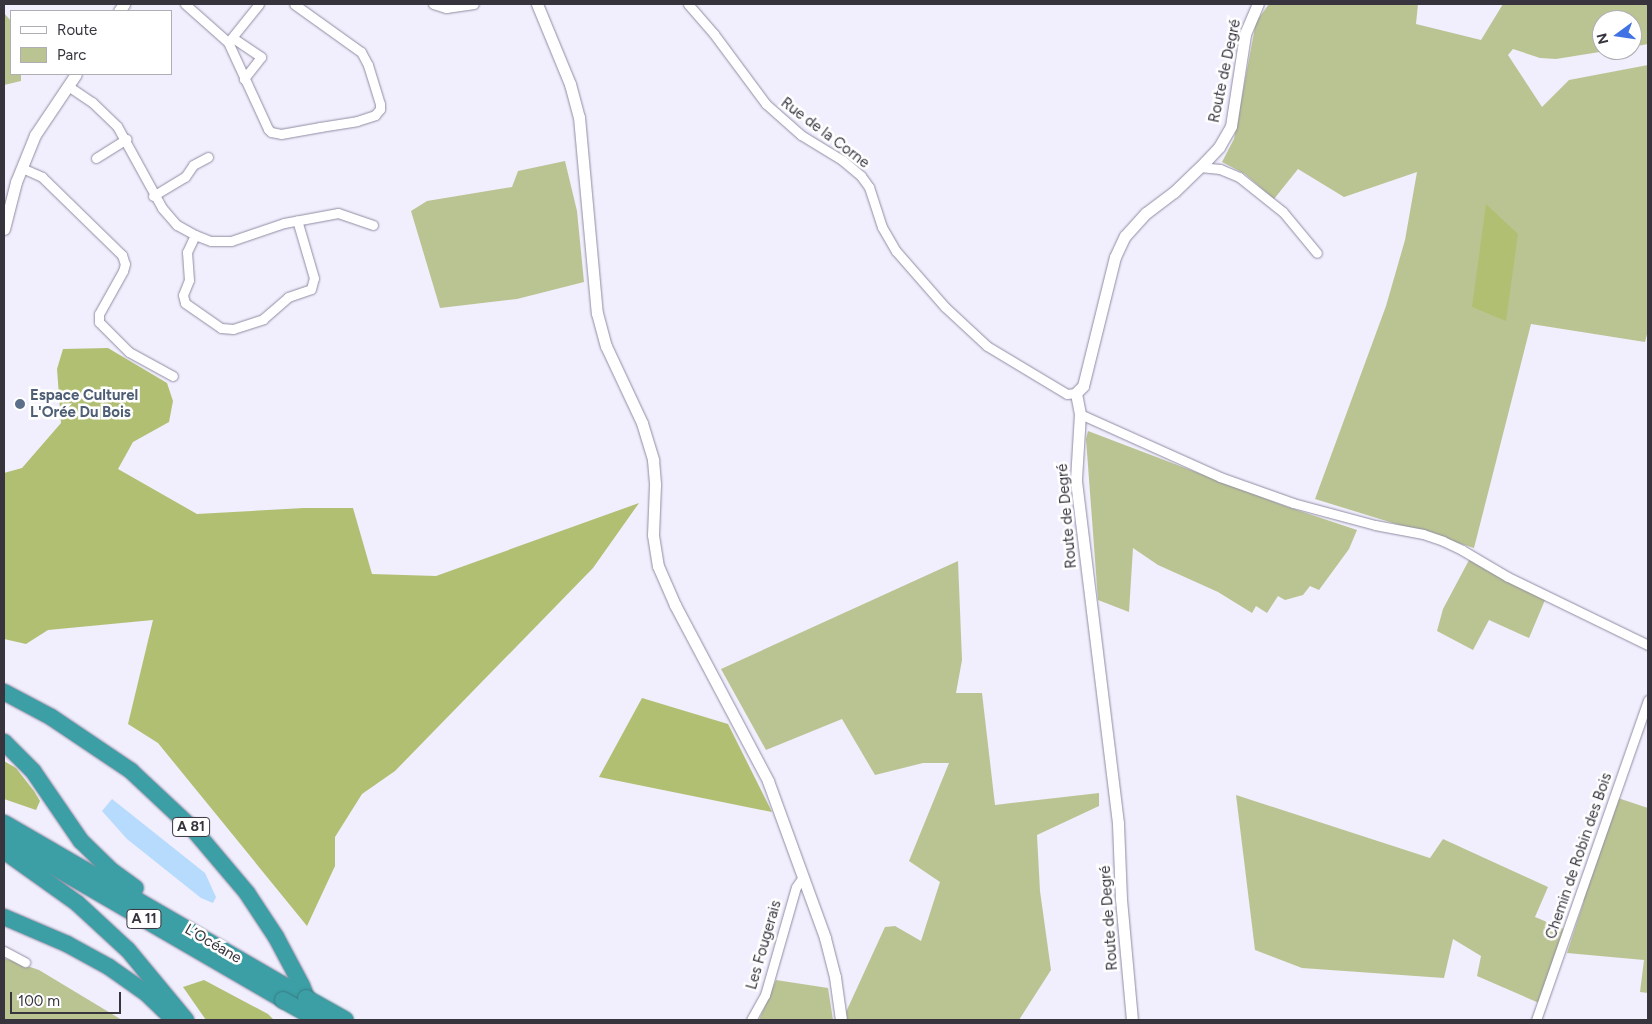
<!DOCTYPE html>
<meta charset="utf-8">
<style>
body{margin:0}
#map{position:relative;width:1652px;height:1024px;overflow:hidden;background:#f1eefd;font-family:Figtree,sans-serif}
div>[style]{position:absolute}
.green>*{inset:0;background:#bac493}
.forest>*{inset:0;background:#b1bf73}
.water>*{inset:0;background:#b6dbfc}
.roads{filter:drop-shadow(0 0 1px #918ca3) drop-shadow(0 0 1px #918ca3)}
.minor>*{height:9px;margin:-4.5px;padding:0 4.5px;transform-origin:4.5px;border-radius:4.5px;background:#fff}
.tertiary>*{height:11px;margin:-5.5px;padding:0 5.5px;transform-origin:5.5px;border-radius:5.5px;background:#fff}
.motorway>*{height:16px;margin:-8px;padding:0 8px;transform-origin:8px;border-radius:8px;background:#3b9fa5}
.bridges{filter:drop-shadow(0 0 1px #3a7a81) drop-shadow(0 0 1px #3a7a81)}
.motorway-bridge>*{height:16px;margin:-8px;padding:0 8px;transform-origin:8px;border-radius:8px;background:#3b9fa5}
.dots>*{width:14px;height:14px;translate:-50% -50%;box-sizing:border-box;border:2px solid #fff;border-radius:50%}
span{translate:-50% -50%;white-space:nowrap;text-align:center;line-height:1.15;-webkit-text-stroke:5px #fff;paint-order:stroke}
.shield-label span{padding:1px 4px;background:#fff;border:1px solid;border-radius:4px;-webkit-text-stroke-width:0}
.shield-label{font-size:14px;color:#37343e;font-weight:700}
.street-label{font-size:15px;color:#37343e}
.service-label{font-size:15px;color:#4e5e75;font-weight:700}
.left{translate:0 -50%;text-align:left}
.frame{position:absolute;inset:0;border:5px solid #37343e;pointer-events:none}
.legend{position:absolute;left:10px;top:10px;width:162px;height:65px;box-sizing:border-box;background:#fff;border:1px solid #afaeb2;margin:0;padding:6px 9px;list-style:none;font-size:15px;color:#37343e}
.legend li{display:flex;align-items:center;gap:10px;height:25px}
.legend b{width:25px;border:1px solid #afaeb2}
.north{position:absolute;left:1592px;top:10px;width:50px;height:50px;box-sizing:border-box;background:#fff;border:1px solid #afaeb2;border-radius:50%;rotate:256deg;font-size:14px;font-weight:700;line-height:20px;text-align:center;color:#37343e}
.north::after{content:'';display:block;margin:auto;width:18px;height:22px;background:#4072e3;clip-path:polygon(50% 0,100% 100%,50% 72%,0 100%)}
.scale{position:absolute;left:10px;top:992px;width:111px;height:22px;box-sizing:border-box;border:2px solid #37343e;border-top:0;padding-left:6px;font-size:15px;line-height:18px;white-space:nowrap;color:#37343e;-webkit-text-stroke:4px #fff;paint-order:stroke}
</style>
<div id="map">
<div class="green">
<div style="clip-path:polygon(1269px 4px,1418px 4px,1416px 24px,1481px 40px,1503px 4px,1648px 4px,1648px 44px,1632px 47px,1632px 20px,1602px 20px,1602px 50px,1612px 50px,1556px 59px,1540px 58px,1513px 49px,1508px 55px,1542px 107px,1569px 80px,1648px 65px,1648px 330px,1645px 342px,1531px 324px,1474px 548px,1315px 499px,1386px 306px,1405px 240px,1417px 172px,1344px 197px,1298px 169px,1274px 199px,1245px 174px,1222px 162px,1234px 139px,1256px 22px)"></div>
<div style="clip-path:polygon(4px 13px,11px 21px,11px 74px,21px 74px,21px 81px,4px 85px)"></div>
<div style="clip-path:polygon(565px 161px,577px 211px,584px 282px,517px 299px,440px 308px,411px 211px,427px 201px,512px 187px,518px 171px)"></div>
<div style="clip-path:polygon(1088px 431px,1285px 506px,1357px 530px,1349px 549px,1319px 590px,1310px 586px,1303px 595px,1285px 600px,1278px 596px,1267px 613px,1256px 606px,1252px 613px,1218px 592px,1158px 565px,1133px 548px,1129px 612px,1098px 600px,1086px 439px)"></div>
<div style="clip-path:polygon(1469px 560px,1545px 600px,1529px 638px,1489px 620px,1473px 650px,1437px 631px,1443px 609px)"></div>
<div style="clip-path:polygon(958px 561px,962px 660px,956px 693px,982px 693px,995px 805px,1099px 793px,1099px 806px,1037px 835px,1040px 891px,1051px 970px,1019px 1020px,847px 1020px,846px 1012px,885px 927px,895px 926px,921px 941px,940px 882px,909px 861px,949px 763px,923px 763px,875px 775px,842px 719px,766px 750px,721px 669px)"></div>
<div style="clip-path:polygon(1236px 795px,1430px 858px,1443px 839px,1548px 887px,1535px 917px,1566px 930px,1539px 1003px,1477px 976px,1481px 956px,1453px 939px,1444px 978px,1302px 968px,1255px 950px)"></div>
<div style="clip-path:polygon(1612px 796px,1648px 808px,1648px 993px,1640px 992px,1644px 960px,1567px 953px,1584px 901px,1577px 899px)"></div>
<div style="clip-path:polygon(4px 958px,39px 970px,122px 1020px,4px 1020px)"></div>
<div style="clip-path:polygon(776px 980px,828px 988px,833px 1020px,759px 1020px)"></div>
</div>
<div class="forest">
<div style="clip-path:polygon(1486px 204px,1518px 234px,1506px 321px,1472px 307px)"></div>
<div style="clip-path:polygon(108px 348px,167px 383px,173px 401px,169px 422px,133px 442px,118px 469px,197px 514px,304px 508px,353px 508px,372px 574px,436px 576px,639px 503px,593px 568px,395px 771px,362px 794px,335px 837px,335px 866px,307px 926px,158px 743px,128px 724px,153px 620px,48px 630px,26px 644px,4px 639px,4px 473px,22px 468px,61px 423px,57px 369px,63px 349px)"></div>
<div style="clip-path:polygon(642px 698px,728px 724px,772px 812px,599px 777px)"></div>
<div style="clip-path:polygon(4px 761px,16px 768px,34px 791px,40px 801px,36px 810px,4px 799px)"></div>
<div style="clip-path:polygon(204px 980px,268px 1014px,274px 1020px,206px 1020px,183px 987px)"></div>
</div>
<div class="water">
<div style="clip-path:polygon(112px 799px,205px 873px,216px 897px,213px 903px,201px 898px,127px 839px,102px 811px)"></div>
</div>
<div class="roads">
<div class="minor">
<div style="left:185px;top:4px;width:57px;rotate:41.5deg"></div>
<div style="left:228px;top:42px;width:96px;rotate:65.3deg"></div>
<div style="left:268px;top:129px;width:4px;rotate:45deg"></div>
<div style="left:271px;top:132px;width:10px;rotate:11deg"></div>
<div style="left:281px;top:134px;width:40px;rotate:-10deg"></div>
<div style="left:320px;top:127px;width:37px;rotate:-9deg"></div>
<div style="left:357px;top:121px;width:19px;rotate:-18deg"></div>
<div style="left:375px;top:115px;width:8px;rotate:-50deg"></div>
<div style="left:380px;top:109px;width:5px;rotate:-90deg"></div>
<div style="left:380px;top:104px;width:41px;rotate:-107.1deg"></div>
<div style="left:368px;top:65px;width:15px;rotate:-118deg"></div>
<div style="left:361px;top:52px;width:82px;rotate:-144.4deg"></div>
<div style="left:433px;top:4px;width:14px;rotate:17deg"></div>
<div style="left:446px;top:8px;width:28px;rotate:-8deg"></div>
<div style="left:688px;top:4px;width:40px;rotate:49deg"></div>
<div style="left:714px;top:34px;width:87px;rotate:53.4deg"></div>
<div style="left:766px;top:104px;width:47px;rotate:41.5deg"></div>
<div style="left:801px;top:135px;width:48px;rotate:31.4deg"></div>
<div style="left:842px;top:160px;width:25px;rotate:40deg"></div>
<div style="left:861px;top:176px;width:14px;rotate:54deg"></div>
<div style="left:869px;top:187px;width:42px;rotate:72deg"></div>
<div style="left:882px;top:227px;width:28px;rotate:60deg"></div>
<div style="left:896px;top:251px;width:74px;rotate:48.8deg"></div>
<div style="left:945px;top:307px;width:57px;rotate:42.9deg"></div>
<div style="left:987px;top:346px;width:93px;rotate:31deg"></div>
<div style="left:1067px;top:394px;width:9px;rotate:-6deg"></div>
<div style="left:233px;top:38px;width:34px;rotate:34deg"></div>
<div style="left:261px;top:57px;width:28px;rotate:128deg"></div>
<div style="left:230px;top:40px;width:46px;rotate:-51.1deg"></div>
<div style="left:68px;top:86px;width:29px;rotate:34deg"></div>
<div style="left:92px;top:102px;width:35px;rotate:44deg"></div>
<div style="left:117px;top:126px;width:94px;rotate:61.2deg"></div>
<div style="left:162px;top:208px;width:23px;rotate:49deg"></div>
<div style="left:177px;top:225px;width:21px;rotate:29deg"></div>
<div style="left:195px;top:235px;width:17px;rotate:21deg"></div>
<div style="left:211px;top:241px;width:20px"></div>
<div style="left:231px;top:241px;width:56px;rotate:-18.8deg"></div>
<div style="left:284px;top:223px;width:55px;rotate:-10.5deg"></div>
<div style="left:338px;top:213px;width:37px;rotate:19deg"></div>
<div style="left:96px;top:158px;width:36px;rotate:-32deg"></div>
<div style="left:1200px;top:167px;width:20px;rotate:6deg"></div>
<div style="left:1220px;top:169px;width:21px;rotate:23deg"></div>
<div style="left:1239px;top:177px;width:56px;rotate:38.5deg"></div>
<div style="left:1283px;top:212px;width:53px;rotate:50.3deg"></div>
<div style="left:22px;top:168px;width:22px;rotate:24deg"></div>
<div style="left:42px;top:177px;width:112px;rotate:44.3deg"></div>
<div style="left:122px;top:255px;width:9px;rotate:72deg"></div>
<div style="left:125px;top:264px;width:7px;rotate:106deg"></div>
<div style="left:123px;top:271px;width:49px;rotate:119.2deg"></div>
<div style="left:99px;top:314px;width:8px;rotate:90deg"></div>
<div style="left:99px;top:322px;width:42px;rotate:45deg"></div>
<div style="left:129px;top:352px;width:50px;rotate:28.6deg"></div>
<div style="left:153px;top:196px;width:37px;rotate:-31deg"></div>
<div style="left:185px;top:177px;width:14px;rotate:-56deg"></div>
<div style="left:193px;top:165px;width:17px;rotate:-28deg"></div>
<div style="left:195px;top:235px;width:19px;rotate:115deg"></div>
<div style="left:187px;top:252px;width:28px;rotate:86deg"></div>
<div style="left:189px;top:280px;width:16px;rotate:112deg"></div>
<div style="left:183px;top:295px;width:8px;rotate:76deg"></div>
<div style="left:185px;top:303px;width:44px;rotate:34.8deg"></div>
<div style="left:221px;top:328px;width:12px;rotate:5deg"></div>
<div style="left:233px;top:329px;width:32px;rotate:-18deg"></div>
<div style="left:263px;top:319px;width:33px;rotate:-41deg"></div>
<div style="left:288px;top:297px;width:24px;rotate:-19deg"></div>
<div style="left:311px;top:289px;width:11px;rotate:-75deg"></div>
<div style="left:314px;top:278px;width:60px;rotate:-106.3deg"></div>
<div style="left:1080px;top:414px;width:154px;rotate:24.2deg"></div>
<div style="left:1220px;top:477px;width:77px;rotate:19.6deg"></div>
<div style="left:1293px;top:503px;width:85px;rotate:15deg"></div>
<div style="left:1375px;top:525px;width:49px;rotate:10.6deg"></div>
<div style="left:1423px;top:534px;width:21px;rotate:19deg"></div>
<div style="left:1443px;top:541px;width:21px;rotate:25deg"></div>
<div style="left:1462px;top:550px;width:53px;rotate:30.4deg"></div>
<div style="left:1508px;top:577px;width:156px;rotate:25.9deg"></div>
<div style="left:4px;top:951px;width:24px;rotate:28deg"></div>
<div style="left:751px;top:1020px;width:29px;rotate:-61deg"></div>
<div style="left:765px;top:995px;width:112px;rotate:-74deg"></div>
<div style="left:796px;top:887px;width:12px;rotate:-55deg"></div>
<div style="left:1536px;top:1020px;width:339px;rotate:-70.7deg"></div>
</div>
<div class="tertiary">
<div style="left:537px;top:4px;width:87px;rotate:67.6deg"></div>
<div style="left:570px;top:84px;width:34px;rotate:75deg"></div>
<div style="left:579px;top:117px;width:197px;rotate:84.8deg"></div>
<div style="left:597px;top:313px;width:34px;rotate:75deg"></div>
<div style="left:606px;top:346px;width:85px;rotate:64.9deg"></div>
<div style="left:642px;top:423px;width:39px;rotate:73deg"></div>
<div style="left:653px;top:460px;width:25px;rotate:85deg"></div>
<div style="left:655px;top:485px;width:50px;rotate:92.3deg"></div>
<div style="left:653px;top:535px;width:31px;rotate:81deg"></div>
<div style="left:658px;top:566px;width:43px;rotate:66.4deg"></div>
<div style="left:675px;top:605px;width:199px;rotate:62.1deg"></div>
<div style="left:768px;top:781px;width:167px;rotate:70deg"></div>
<div style="left:825px;top:938px;width:40px;rotate:75.6deg"></div>
<div style="left:835px;top:977px;width:43px;rotate:82.1deg"></div>
<div style="left:119px;top:11px;width:9px;rotate:-54deg"></div>
<div style="left:4px;top:229px;width:49px;rotate:-75.7deg"></div>
<div style="left:16px;top:182px;width:51px;rotate:-68deg"></div>
<div style="left:35px;top:135px;width:73px;rotate:-56.1deg"></div>
<div style="left:1132px;top:1020px;width:121px;rotate:-95.2deg"></div>
<div style="left:1121px;top:899px;width:76px;rotate:-92.3deg"></div>
<div style="left:1118px;top:823px;width:347px;rotate:-97deg"></div>
<div style="left:1076px;top:479px;width:65px;rotate:-86.5deg"></div>
<div style="left:1080px;top:414px;width:21px;rotate:-101deg"></div>
<div style="left:1076px;top:393px;width:10px;rotate:-45deg"></div>
<div style="left:1083px;top:386px;width:133px;rotate:-76.1deg"></div>
<div style="left:1115px;top:257px;width:23px;rotate:-65deg"></div>
<div style="left:1125px;top:236px;width:31px;rotate:-48deg"></div>
<div style="left:1146px;top:213px;width:35px;rotate:-37deg"></div>
<div style="left:1174px;top:192px;width:43px;rotate:-44.1deg"></div>
<div style="left:1205px;top:162px;width:21px;rotate:-47deg"></div>
<div style="left:1219px;top:147px;width:24px;rotate:-60deg"></div>
<div style="left:1231px;top:126px;width:93px;rotate:-81.3deg"></div>
<div style="left:1245px;top:34px;width:33px;rotate:-67deg"></div>
</div>
<div class="motorway">
<div style="left:4px;top:692px;width:53px;rotate:28deg"></div>
<div style="left:51px;top:717px;width:97px;rotate:34deg"></div>
<div style="left:131px;top:771px;width:85px;rotate:43.1deg"></div>
<div style="left:193px;top:829px;width:84px;rotate:49.8deg"></div>
<div style="left:247px;top:893px;width:53px;rotate:56.6deg"></div>
<div style="left:276px;top:937px;width:55px;rotate:62deg"></div>
<div style="left:302px;top:986px;width:27px;rotate:68deg"></div>
<div style="left:4px;top:742px;width:41px;rotate:45deg"></div>
<div style="left:33px;top:771px;width:85px;rotate:55.6deg"></div>
<div style="left:81px;top:841px;width:43px;rotate:44.1deg"></div>
<div style="left:112px;top:871px;width:29px;rotate:36deg"></div>
<div style="left:4px;top:823px;width:349px;rotate:30.1deg"></div>
<div style="left:4px;top:838px;width:323px;rotate:30.1deg"></div>
<div style="left:4px;top:851px;width:90px;rotate:35.5deg"></div>
<div style="left:77px;top:903px;width:69px;rotate:42.7deg"></div>
<div style="left:128px;top:950px;width:91px;rotate:50.4deg"></div>
<div style="left:4px;top:917px;width:69px;rotate:23.2deg"></div>
<div style="left:67px;top:944px;width:48px;rotate:28.7deg"></div>
<div style="left:109px;top:967px;width:45px;rotate:35.1deg"></div>
<div style="left:146px;top:993px;width:39px;rotate:44deg"></div>
</div>
</div>
<div class="bridges">
<div class="motorway-bridge">
<div style="left:306px;top:998px;width:45px;rotate:29.4deg"></div>
<div style="left:283px;top:1000px;width:41px;rotate:29.1deg"></div>
</div>
</div>
<div class="dots">
<div style="left:20px;top:404px;background:#5c6f8a"></div>
</div>
<div class="shield-label">
<span style="left:191px;top:827px">A 81</span>
<span style="left:144px;top:919px">A 11</span>
</div>
<div class="street-label">
<span style="left:1225px;top:71px;rotate:-78deg">Route de Degré</span>
<span style="left:825px;top:133px;rotate:37deg">Rue de la Corne</span>
<span style="left:1067px;top:516px;rotate:-95deg">Route de Degré</span>
<span style="left:1579px;top:856px;rotate:-71deg">Chemin de Robin des Bois</span>
<span style="left:1109px;top:918px;rotate:-94deg">Route de Degré</span>
<span style="left:213px;top:944px;rotate:30deg">L’Océane</span>
<span style="left:764px;top:945px;rotate:-74deg">Les Fougerais</span>
</div>
<div class="service-label">
<span class="left" style="left:30px;top:404px">Espace Culturel<br>L'Orée Du Bois</span>
</div>
<div class="frame"></div>
<ul class="legend">
<li><b style="height:6px;background:#fff"></b>Route</li>
<li><b style="height:14px;background:#bac493"></b>Parc</li>
</ul>
<div class="north">N</div>
<div class="scale">100 m</div>
</div>
